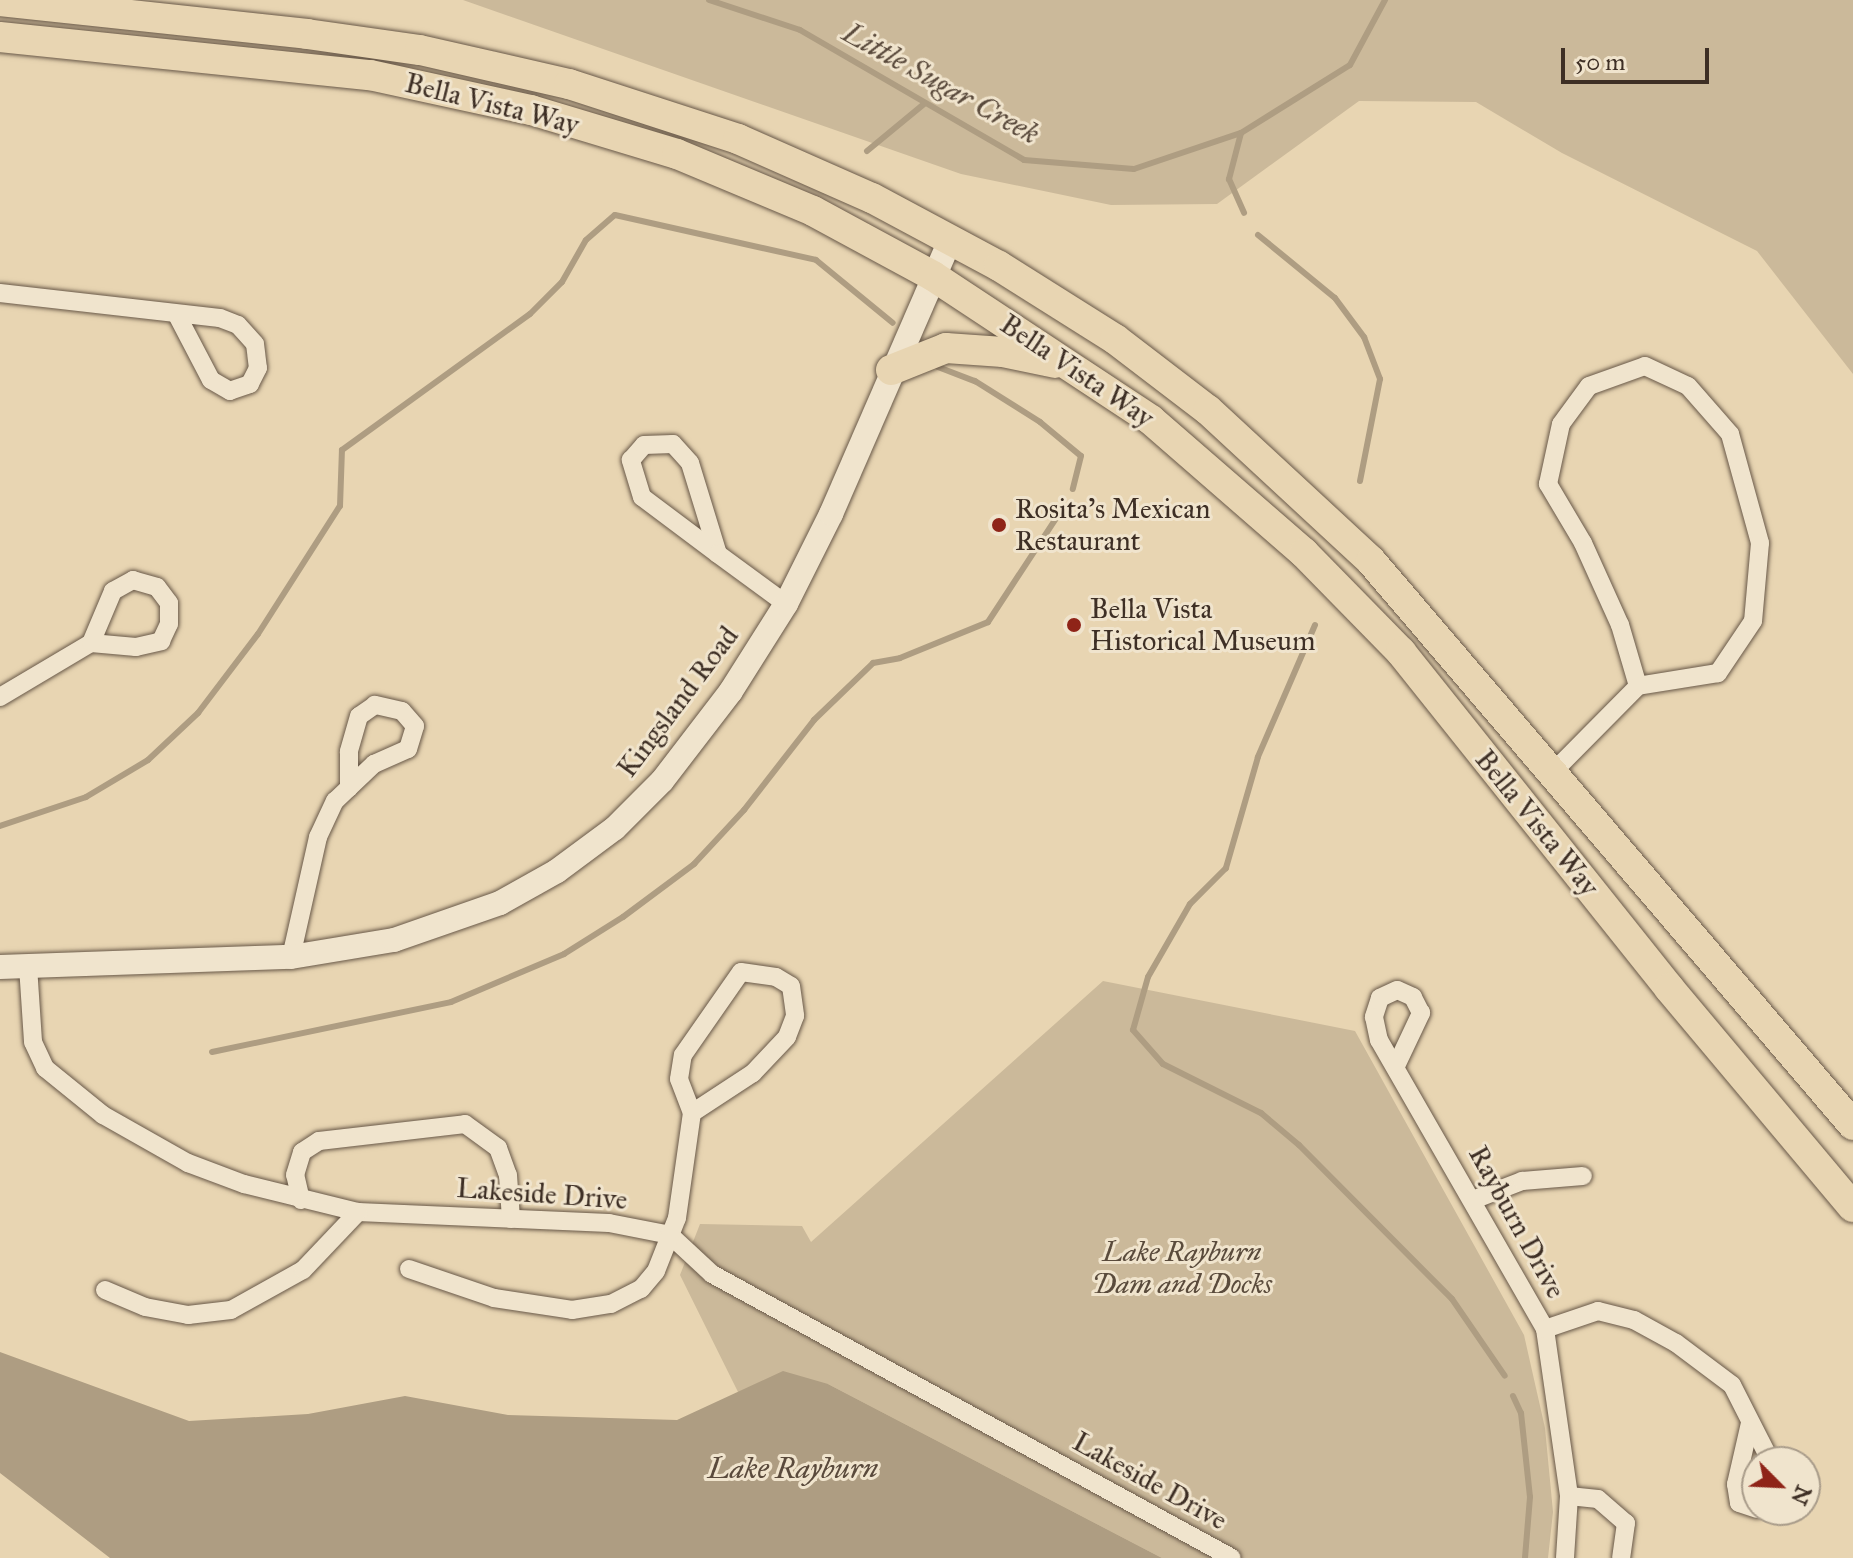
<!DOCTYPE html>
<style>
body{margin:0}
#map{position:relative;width:1853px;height:1558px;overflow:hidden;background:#e8d5b2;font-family:"IM FELL Great Primer",serif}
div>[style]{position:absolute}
.green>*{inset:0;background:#cbb99a}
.water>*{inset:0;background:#ae9d82}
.stream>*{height:6px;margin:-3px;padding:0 3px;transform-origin:3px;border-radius:3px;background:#ae9d82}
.roads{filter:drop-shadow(0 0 2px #685848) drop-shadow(0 0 2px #685848)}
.minor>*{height:18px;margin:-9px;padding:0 9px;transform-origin:9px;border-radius:9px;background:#f0e4cd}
.tertiary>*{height:24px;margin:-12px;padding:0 12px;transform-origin:12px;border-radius:12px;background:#f0e4cd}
.primary>*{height:30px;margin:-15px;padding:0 15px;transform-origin:15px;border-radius:15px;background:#e8d5b2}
.dots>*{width:22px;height:22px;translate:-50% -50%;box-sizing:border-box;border:4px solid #f0e4cd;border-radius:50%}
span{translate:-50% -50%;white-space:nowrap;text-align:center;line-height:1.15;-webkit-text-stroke:6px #f0e4cd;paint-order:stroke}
.street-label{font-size:28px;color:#3e2f25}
.poi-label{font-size:28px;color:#3e2f25}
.left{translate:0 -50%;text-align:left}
.park-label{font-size:28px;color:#5a4b3c;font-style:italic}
.water-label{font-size:30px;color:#5a4a3c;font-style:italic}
.north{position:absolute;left:1741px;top:1446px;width:80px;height:80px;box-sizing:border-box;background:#f0e4cd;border:2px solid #a99c8a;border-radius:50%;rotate:114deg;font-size:22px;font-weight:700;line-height:32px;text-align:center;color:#3e2f25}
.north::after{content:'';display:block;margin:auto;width:28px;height:36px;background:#8f2418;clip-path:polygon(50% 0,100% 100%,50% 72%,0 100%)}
.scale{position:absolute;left:1561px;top:48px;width:148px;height:36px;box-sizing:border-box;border:4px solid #3e2f25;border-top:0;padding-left:10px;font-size:24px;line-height:28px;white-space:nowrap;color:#3e2f25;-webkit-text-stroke:6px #f0e4cd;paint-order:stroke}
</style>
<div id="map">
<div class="green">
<div style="clip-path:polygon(463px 0,1853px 0,1853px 374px,1757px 251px,1562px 153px,1476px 102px,1359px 101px,1217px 204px,1111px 205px,961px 174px)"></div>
<div style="clip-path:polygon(1103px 981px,1355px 1031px,1524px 1335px,1545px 1428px,1553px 1512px,1548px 1558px,1162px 1558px,828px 1384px,760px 1383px,739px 1394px,680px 1275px,700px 1224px,802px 1226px,811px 1242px)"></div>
</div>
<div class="water">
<div style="clip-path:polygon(0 1352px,189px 1421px,308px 1414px,405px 1396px,508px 1415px,677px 1420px,783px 1371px,828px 1384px,1162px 1558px,110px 1558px,0 1473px)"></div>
</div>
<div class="stream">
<div style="left:709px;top:0;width:96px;rotate:18.2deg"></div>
<div style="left:800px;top:30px;width:259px;rotate:30.1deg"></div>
<div style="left:1024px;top:160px;width:110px;rotate:4.7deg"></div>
<div style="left:1134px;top:169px;width:113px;rotate:-18.6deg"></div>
<div style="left:1241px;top:133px;width:128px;rotate:-32deg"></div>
<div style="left:1350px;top:65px;width:74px;rotate:-61.7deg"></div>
<div style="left:1241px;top:133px;width:48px;rotate:104.6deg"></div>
<div style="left:1229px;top:179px;width:37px;rotate:66deg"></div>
<div style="left:867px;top:151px;width:74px;rotate:-39.5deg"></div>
<div style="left:1258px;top:235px;width:99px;rotate:39.3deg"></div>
<div style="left:1335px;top:298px;width:49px;rotate:53.4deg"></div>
<div style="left:1364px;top:337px;width:45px;rotate:69.1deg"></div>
<div style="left:1380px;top:379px;width:104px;rotate:101.1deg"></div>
<div style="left:938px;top:367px;width:40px;rotate:21deg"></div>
<div style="left:975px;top:381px;width:77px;rotate:32.2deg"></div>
<div style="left:1040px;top:422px;width:53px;rotate:39.7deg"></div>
<div style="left:1081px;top:456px;width:34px;rotate:104deg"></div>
<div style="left:1315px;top:625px;width:144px;rotate:113.4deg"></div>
<div style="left:1258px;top:757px;width:116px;rotate:106.1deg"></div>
<div style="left:1226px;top:868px;width:51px;rotate:135deg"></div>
<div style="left:1190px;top:904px;width:84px;rotate:119.9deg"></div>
<div style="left:1148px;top:977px;width:55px;rotate:105.8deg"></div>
<div style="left:1133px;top:1030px;width:45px;rotate:48.6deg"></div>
<div style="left:1163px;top:1064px;width:110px;rotate:26.6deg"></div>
<div style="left:1261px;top:1113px;width:50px;rotate:40.1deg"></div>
<div style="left:1299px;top:1145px;width:217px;rotate:45.2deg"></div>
<div style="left:1452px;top:1299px;width:93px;rotate:55.5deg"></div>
<div style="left:0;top:826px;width:91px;rotate:-18.6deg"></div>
<div style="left:86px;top:797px;width:72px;rotate:-30.8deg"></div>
<div style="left:148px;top:760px;width:69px;rotate:-43.2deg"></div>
<div style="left:198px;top:713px;width:99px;rotate:-52.8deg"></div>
<div style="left:258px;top:634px;width:152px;rotate:-57.4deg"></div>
<div style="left:340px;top:506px;width:56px;rotate:-88deg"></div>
<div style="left:342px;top:450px;width:232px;rotate:-35.9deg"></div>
<div style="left:530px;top:314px;width:45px;rotate:-45deg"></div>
<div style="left:562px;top:282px;width:48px;rotate:-60.3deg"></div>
<div style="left:586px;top:240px;width:38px;rotate:-41deg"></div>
<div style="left:615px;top:215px;width:206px;rotate:12.6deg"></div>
<div style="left:816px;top:260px;width:99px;rotate:39.3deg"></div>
<div style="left:212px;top:1052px;width:244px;rotate:-11.8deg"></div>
<div style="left:451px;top:1002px;width:123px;rotate:-23deg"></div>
<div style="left:564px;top:954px;width:70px;rotate:-32.1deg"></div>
<div style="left:623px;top:917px;width:89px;rotate:-36.7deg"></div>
<div style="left:694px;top:864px;width:74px;rotate:-47.2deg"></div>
<div style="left:744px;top:810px;width:114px;rotate:-52.1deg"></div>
<div style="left:814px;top:720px;width:82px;rotate:-44deg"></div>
<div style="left:873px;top:663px;width:27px;rotate:-10deg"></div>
<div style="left:900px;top:658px;width:95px;rotate:-22.2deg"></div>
<div style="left:988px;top:622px;width:126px;rotate:-56.7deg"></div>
<div style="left:1513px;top:1396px;width:19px;rotate:65deg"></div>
<div style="left:1521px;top:1413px;width:84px;rotate:83.9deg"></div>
<div style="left:1530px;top:1497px;width:61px;rotate:94.7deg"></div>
</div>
<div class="roads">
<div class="minor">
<div style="left:0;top:293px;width:221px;rotate:6.5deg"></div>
<div style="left:220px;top:318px;width:19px;rotate:21deg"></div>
<div style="left:238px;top:325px;width:25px;rotate:48deg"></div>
<div style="left:255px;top:344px;width:24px;rotate:83deg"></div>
<div style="left:258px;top:368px;width:18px;rotate:117deg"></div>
<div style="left:250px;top:384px;width:21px;rotate:161deg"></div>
<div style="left:230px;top:391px;width:22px;rotate:-150deg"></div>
<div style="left:211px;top:380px;width:73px;rotate:-117.6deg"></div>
<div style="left:1645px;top:366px;width:47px;rotate:24.9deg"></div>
<div style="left:1688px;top:386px;width:64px;rotate:48.8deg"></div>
<div style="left:1730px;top:434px;width:113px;rotate:74.6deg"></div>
<div style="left:1760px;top:543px;width:78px;rotate:95.1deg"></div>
<div style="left:1753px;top:621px;width:63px;rotate:123.9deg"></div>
<div style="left:1718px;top:673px;width:81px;rotate:170.8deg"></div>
<div style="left:1638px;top:686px;width:64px;rotate:-106.4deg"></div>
<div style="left:1620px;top:625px;width:90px;rotate:-114.3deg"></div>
<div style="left:1583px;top:543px;width:69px;rotate:-120.7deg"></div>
<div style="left:1548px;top:484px;width:61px;rotate:-77.8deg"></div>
<div style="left:1561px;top:424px;width:47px;rotate:-53.6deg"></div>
<div style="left:1589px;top:386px;width:59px;rotate:-19.7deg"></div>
<div style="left:673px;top:444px;width:25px;rotate:48deg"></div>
<div style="left:690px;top:463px;width:95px;rotate:72.9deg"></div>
<div style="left:718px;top:554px;width:95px;rotate:-143.1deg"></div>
<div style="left:642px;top:497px;width:39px;rotate:-107deg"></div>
<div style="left:631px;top:460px;width:20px;rotate:-49deg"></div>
<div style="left:644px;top:445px;width:29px;rotate:-2deg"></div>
<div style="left:718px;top:554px;width:84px;rotate:36.3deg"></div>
<div style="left:0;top:697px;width:106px;rotate:-30.7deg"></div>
<div style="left:91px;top:643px;width:45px;rotate:5.1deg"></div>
<div style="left:136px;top:647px;width:26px;rotate:-13deg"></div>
<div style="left:161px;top:641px;width:19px;rotate:-65deg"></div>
<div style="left:169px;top:624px;width:21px;rotate:-90deg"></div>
<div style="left:169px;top:603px;width:20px;rotate:-127deg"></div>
<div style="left:157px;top:587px;width:25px;rotate:-164deg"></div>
<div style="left:133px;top:580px;width:23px;rotate:151deg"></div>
<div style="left:113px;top:591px;width:56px;rotate:112.9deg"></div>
<div style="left:1553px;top:772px;width:121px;rotate:-45.3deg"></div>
<div style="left:291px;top:957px;width:123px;rotate:-77.3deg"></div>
<div style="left:318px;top:837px;width:40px;rotate:-65deg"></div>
<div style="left:335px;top:801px;width:54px;rotate:-43.5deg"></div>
<div style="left:374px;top:764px;width:37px;rotate:-24deg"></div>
<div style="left:408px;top:749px;width:24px;rotate:-73deg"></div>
<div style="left:415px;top:726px;width:20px;rotate:-131deg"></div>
<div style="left:402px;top:711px;width:28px;rotate:-167deg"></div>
<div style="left:375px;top:705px;width:19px;rotate:145deg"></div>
<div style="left:359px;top:716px;width:37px;rotate:106deg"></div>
<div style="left:349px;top:752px;width:36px;rotate:90deg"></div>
<div style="left:28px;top:966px;width:76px;rotate:86.2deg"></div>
<div style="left:33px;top:1042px;width:29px;rotate:65deg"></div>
<div style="left:45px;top:1068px;width:75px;rotate:39deg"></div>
<div style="left:103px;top:1115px;width:98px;rotate:29.5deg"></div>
<div style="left:188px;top:1163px;width:60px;rotate:20.6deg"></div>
<div style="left:244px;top:1184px;width:117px;rotate:13.8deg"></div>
<div style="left:358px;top:1212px;width:251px;rotate:2.5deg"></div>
<div style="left:609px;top:1223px;width:62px;rotate:11.1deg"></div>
<div style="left:670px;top:1235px;width:57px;rotate:42.9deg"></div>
<div style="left:712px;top:1274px;width:592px;rotate:28.64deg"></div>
<div style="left:741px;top:972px;width:35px;rotate:8deg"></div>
<div style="left:776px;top:977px;width:17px;rotate:31deg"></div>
<div style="left:791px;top:986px;width:30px;rotate:82deg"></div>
<div style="left:795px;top:1016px;width:22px;rotate:111deg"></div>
<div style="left:787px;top:1037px;width:50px;rotate:133.4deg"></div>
<div style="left:753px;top:1073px;width:73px;rotate:146.7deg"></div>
<div style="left:692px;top:1113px;width:36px;rotate:-111deg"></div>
<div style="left:679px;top:1079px;width:24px;rotate:-81deg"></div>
<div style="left:683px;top:1055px;width:101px;rotate:-55.1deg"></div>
<div style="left:1396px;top:1066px;width:59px;rotate:-64.7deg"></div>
<div style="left:1421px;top:1013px;width:18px;rotate:-117deg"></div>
<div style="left:1413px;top:997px;width:17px;rotate:-156deg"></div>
<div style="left:1397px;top:990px;width:19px;rotate:155deg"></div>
<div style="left:1380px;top:998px;width:20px;rotate:108deg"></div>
<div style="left:1374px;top:1017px;width:24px;rotate:78deg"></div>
<div style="left:1379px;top:1040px;width:333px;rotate:60.1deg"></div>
<div style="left:1545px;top:1329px;width:169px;rotate:81.8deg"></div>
<div style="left:1569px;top:1496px;width:62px;rotate:93.7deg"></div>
<div style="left:301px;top:1200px;width:26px;rotate:-103deg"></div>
<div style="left:295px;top:1175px;width:24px;rotate:-73deg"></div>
<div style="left:302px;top:1152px;width:20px;rotate:-33deg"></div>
<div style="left:319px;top:1141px;width:147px;rotate:-6.6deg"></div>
<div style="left:465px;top:1124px;width:41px;rotate:36deg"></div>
<div style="left:498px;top:1148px;width:29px;rotate:70deg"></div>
<div style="left:508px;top:1175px;width:44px;rotate:86.1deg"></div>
<div style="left:1473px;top:1200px;width:53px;rotate:-21.2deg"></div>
<div style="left:1522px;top:1181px;width:61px;rotate:-4.7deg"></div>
<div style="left:409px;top:1269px;width:90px;rotate:18.8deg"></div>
<div style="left:494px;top:1298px;width:79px;rotate:8.7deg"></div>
<div style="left:572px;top:1310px;width:39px;rotate:-9deg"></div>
<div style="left:611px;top:1304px;width:34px;rotate:-27deg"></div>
<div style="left:641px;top:1289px;width:23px;rotate:-50deg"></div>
<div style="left:656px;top:1271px;width:57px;rotate:-68.4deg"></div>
<div style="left:677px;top:1218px;width:106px;rotate:-81.9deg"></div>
<div style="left:105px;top:1290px;width:43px;rotate:23deg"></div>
<div style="left:145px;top:1307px;width:44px;rotate:10.5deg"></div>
<div style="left:188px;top:1315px;width:43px;rotate:-6.6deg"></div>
<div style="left:231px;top:1310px;width:82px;rotate:-29.1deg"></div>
<div style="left:303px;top:1270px;width:80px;rotate:-46.5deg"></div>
<div style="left:1545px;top:1329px;width:56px;rotate:-18.8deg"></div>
<div style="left:1598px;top:1311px;width:37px;rotate:14deg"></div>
<div style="left:1634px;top:1320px;width:48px;rotate:28.7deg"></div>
<div style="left:1676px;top:1343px;width:70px;rotate:36.9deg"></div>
<div style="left:1732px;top:1385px;width:86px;rotate:63.1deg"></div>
<div style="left:1750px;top:1423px;width:63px;rotate:102.9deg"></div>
<div style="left:1736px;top:1484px;width:19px;rotate:81deg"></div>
<div style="left:1739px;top:1503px;width:19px;rotate:18deg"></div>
<div style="left:1569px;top:1496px;width:29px;rotate:6deg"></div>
<div style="left:1598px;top:1499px;width:37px;rotate:41deg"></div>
<div style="left:1626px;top:1523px;width:35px;rotate:98deg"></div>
</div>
<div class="tertiary">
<div style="left:0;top:967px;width:291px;rotate:-2deg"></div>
<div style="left:291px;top:957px;width:104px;rotate:-9.4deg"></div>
<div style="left:394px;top:940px;width:112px;rotate:-19.2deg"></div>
<div style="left:500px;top:903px;width:65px;rotate:-29.3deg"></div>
<div style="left:557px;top:871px;width:72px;rotate:-36.6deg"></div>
<div style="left:615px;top:828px;width:66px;rotate:-45deg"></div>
<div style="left:662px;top:781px;width:113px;rotate:-52.5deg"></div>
<div style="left:731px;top:691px;width:103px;rotate:-57.7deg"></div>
<div style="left:786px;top:604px;width:101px;rotate:-63.4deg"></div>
<div style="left:831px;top:514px;width:301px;rotate:-66.5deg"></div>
</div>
<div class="primary">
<div style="left:0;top:1px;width:309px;rotate:6.1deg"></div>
<div style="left:307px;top:34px;width:114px;rotate:8.1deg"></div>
<div style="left:420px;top:50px;width:153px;rotate:12.9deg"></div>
<div style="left:569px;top:84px;width:178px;rotate:18deg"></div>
<div style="left:738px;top:139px;width:146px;rotate:23.8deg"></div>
<div style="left:872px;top:198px;width:144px;rotate:28.2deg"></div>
<div style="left:999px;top:266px;width:137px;rotate:32.2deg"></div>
<div style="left:1115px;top:339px;width:117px;rotate:37.4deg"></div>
<div style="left:1208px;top:410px;width:222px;rotate:42.8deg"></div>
<div style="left:1371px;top:561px;width:742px;rotate:49.48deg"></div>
<div style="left:0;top:37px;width:372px;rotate:5.9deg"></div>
<div style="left:370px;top:75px;width:165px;rotate:12.3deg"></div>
<div style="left:531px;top:110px;width:152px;rotate:16.8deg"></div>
<div style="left:677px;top:154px;width:147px;rotate:22.7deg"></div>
<div style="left:813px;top:211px;width:136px;rotate:28.4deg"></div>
<div style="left:933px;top:276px;width:261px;rotate:33.4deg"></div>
<div style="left:1151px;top:420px;width:203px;rotate:41deg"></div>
<div style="left:1304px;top:553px;width:139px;rotate:45.6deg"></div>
<div style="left:1401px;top:652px;width:430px;rotate:51.4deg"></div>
<div style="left:1669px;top:988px;width:286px;rotate:50deg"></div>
<div style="left:891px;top:370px;width:59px;rotate:-21.8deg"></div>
<div style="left:946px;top:348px;width:57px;rotate:4deg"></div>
<div style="left:1003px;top:352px;width:53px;rotate:11.9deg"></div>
</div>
</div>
<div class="dots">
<div style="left:999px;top:525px;background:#8f2418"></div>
<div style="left:1074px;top:625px;background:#8f2418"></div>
</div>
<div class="street-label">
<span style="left:492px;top:104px;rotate:14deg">Bella Vista Way</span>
<span style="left:1077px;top:371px;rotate:34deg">Bella Vista Way</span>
<span style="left:678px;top:702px;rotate:-53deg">Kingsland Road</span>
<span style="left:1537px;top:823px;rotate:51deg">Bella Vista Way</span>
<span style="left:542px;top:1194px;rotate:4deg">Lakeside Drive</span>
<span style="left:1517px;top:1222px;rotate:61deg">Rayburn Drive</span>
<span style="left:1150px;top:1481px;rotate:29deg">Lakeside Drive</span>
</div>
<div class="poi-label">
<span class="left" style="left:1015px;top:525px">Rosita's Mexican<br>Restaurant</span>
<span class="left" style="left:1090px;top:625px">Bella Vista<br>Historical Museum</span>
</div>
<div class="park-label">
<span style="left:1182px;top:1268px">Lake Rayburn<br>Dam and Docks</span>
</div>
<div class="water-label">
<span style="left:941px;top:83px;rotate:29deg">Little Sugar Creek</span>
<span style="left:793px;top:1468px">Lake Rayburn</span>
</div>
<div class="north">N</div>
<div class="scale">50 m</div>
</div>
